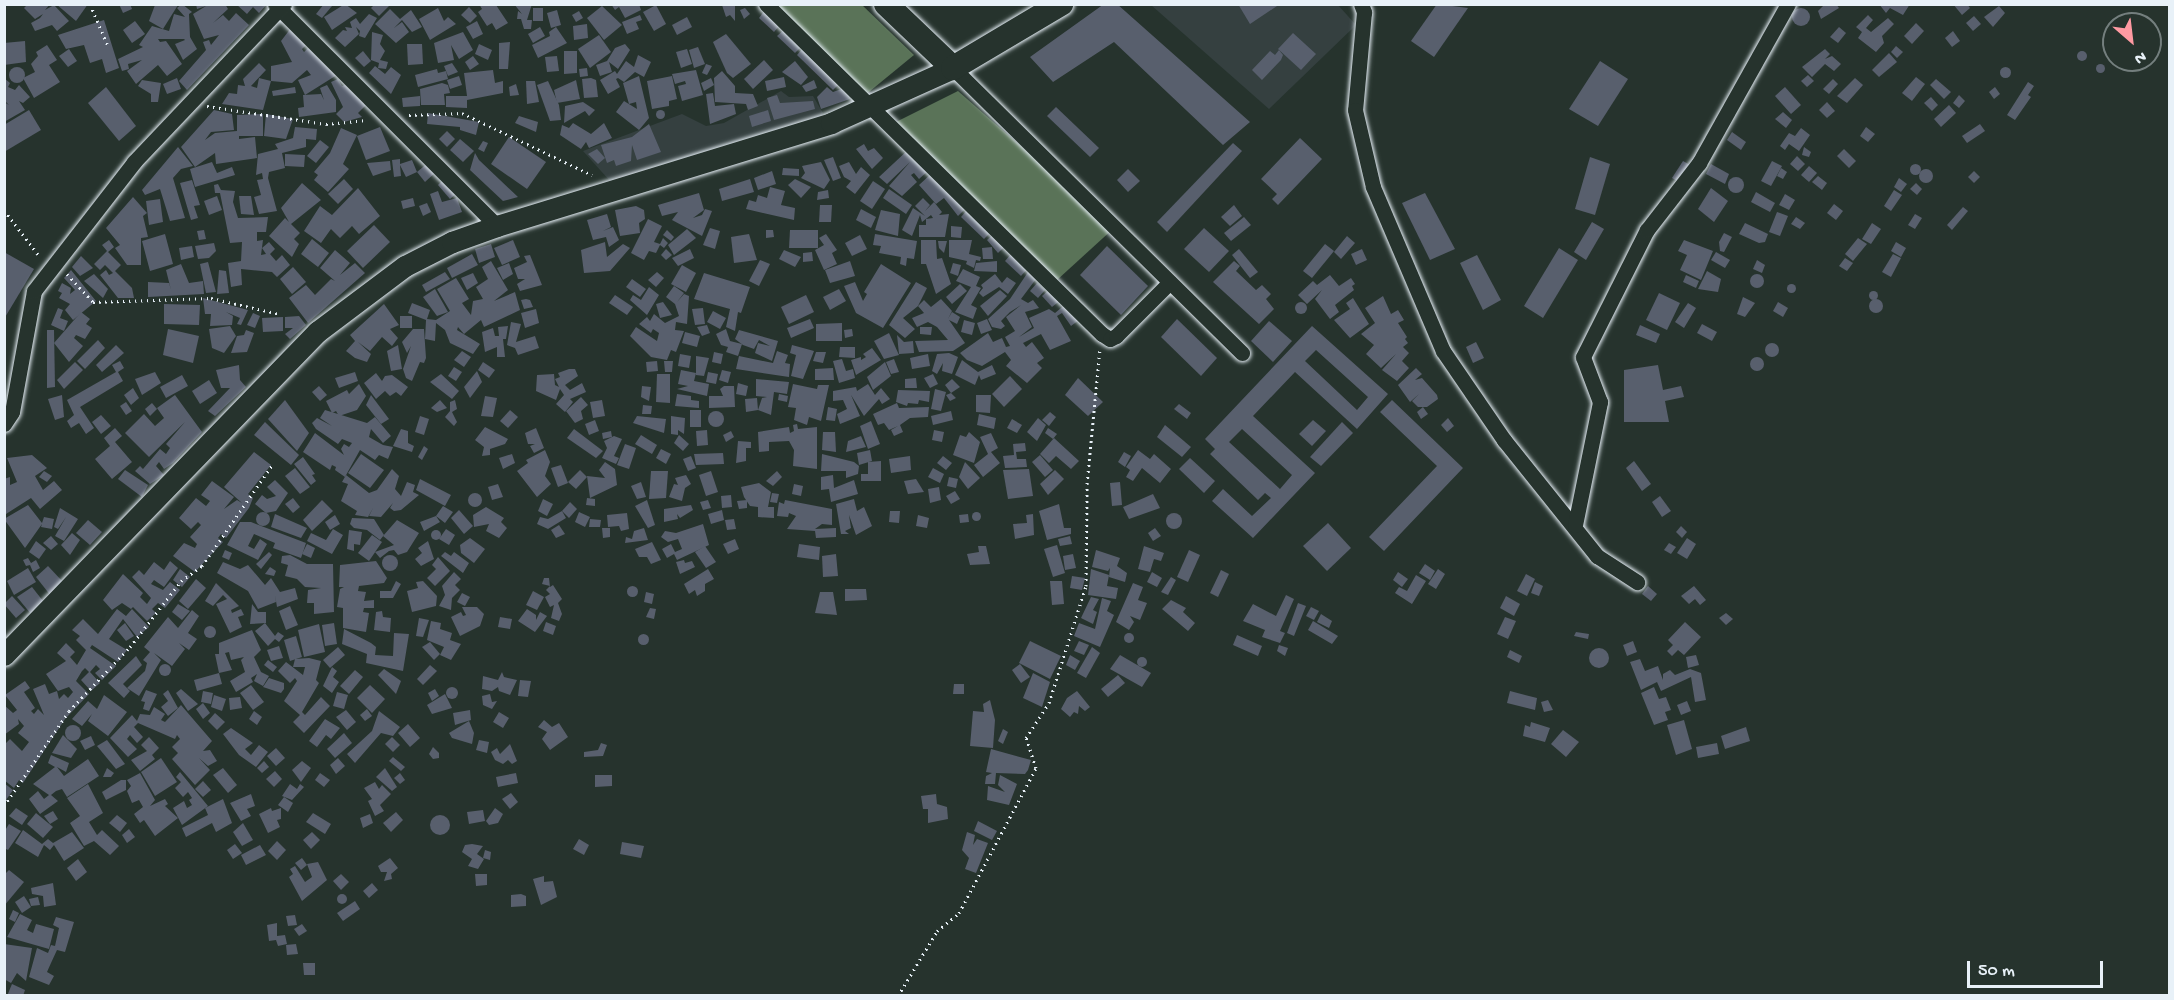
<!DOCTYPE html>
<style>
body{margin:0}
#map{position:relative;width:2174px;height:1000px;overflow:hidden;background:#26332d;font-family:"Gochi Hand",sans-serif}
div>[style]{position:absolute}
.built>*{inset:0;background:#354040}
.green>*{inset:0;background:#5a7358}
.building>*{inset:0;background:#585f6d}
.round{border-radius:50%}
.path>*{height:3px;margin-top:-1.5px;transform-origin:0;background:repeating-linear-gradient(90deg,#e8f1f8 0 1.5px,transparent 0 6px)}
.roads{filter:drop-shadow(0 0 2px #e8f1f8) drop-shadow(0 0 2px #e8f1f8)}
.street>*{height:15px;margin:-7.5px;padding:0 7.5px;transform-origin:7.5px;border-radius:7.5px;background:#26332d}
.secondary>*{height:21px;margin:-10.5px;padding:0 10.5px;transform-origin:10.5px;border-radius:10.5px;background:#26332d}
.primary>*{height:24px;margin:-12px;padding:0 12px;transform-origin:12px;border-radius:12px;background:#26332d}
span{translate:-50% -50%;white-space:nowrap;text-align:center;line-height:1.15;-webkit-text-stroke:4.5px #26332d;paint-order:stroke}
.frame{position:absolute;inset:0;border:6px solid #e8f1f8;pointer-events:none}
.north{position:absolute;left:2102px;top:12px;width:60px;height:60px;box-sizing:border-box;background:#26332d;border:2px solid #747f7e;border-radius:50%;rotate:152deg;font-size:16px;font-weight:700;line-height:24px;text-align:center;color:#e8f1f8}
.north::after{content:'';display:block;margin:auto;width:21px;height:27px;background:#ff9aa2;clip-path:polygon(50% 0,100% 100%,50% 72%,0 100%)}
.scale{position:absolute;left:1967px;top:961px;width:136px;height:27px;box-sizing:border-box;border:3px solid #e8f1f8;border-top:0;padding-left:8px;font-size:18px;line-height:21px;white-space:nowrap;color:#e8f1f8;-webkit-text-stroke:4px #26332d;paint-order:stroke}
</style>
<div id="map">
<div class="built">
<div style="clip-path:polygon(1151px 5px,1338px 5px,1356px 25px,1269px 109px)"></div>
<div style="clip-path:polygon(781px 91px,789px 97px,813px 96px,823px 113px,812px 125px,610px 181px,583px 151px,682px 114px,706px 126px,724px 123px)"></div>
</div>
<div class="green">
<div style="clip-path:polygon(769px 5px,862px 5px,914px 55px,864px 96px)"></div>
<div style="clip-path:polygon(958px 91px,1114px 228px,1057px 280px,896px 122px)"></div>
</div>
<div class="building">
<div style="clip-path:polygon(28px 4px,50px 4px,45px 10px,54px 5px,69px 21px,57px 31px,52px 25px,35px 31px,31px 23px,40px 18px,43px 14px,35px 19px,24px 8px)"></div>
<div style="clip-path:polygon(56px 4px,88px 4px,76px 21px)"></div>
<div style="clip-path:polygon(119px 4px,130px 4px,132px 9px,123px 13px)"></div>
<div style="clip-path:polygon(182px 4px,192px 12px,189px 14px,190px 37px,197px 49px,183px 60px,175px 44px,185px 40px,184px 39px,158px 39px,160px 42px,166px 41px,182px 64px,167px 76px,158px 65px,136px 84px,127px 71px,142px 60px,128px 64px,129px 69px,122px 71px,118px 59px,143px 47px,139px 45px,152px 26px,169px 31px,174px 14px,185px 17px,177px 8px)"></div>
<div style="clip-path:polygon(196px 4px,225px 4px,228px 9px,213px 23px,223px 15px,229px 21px,236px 13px,249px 25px,187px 90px,179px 81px,206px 50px,203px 42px,209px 40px,211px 45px,219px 35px,204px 39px,193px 14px,206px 6px,197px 9px)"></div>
<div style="clip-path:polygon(236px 4px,267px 4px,259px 13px,253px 7px,247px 14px)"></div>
<div style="clip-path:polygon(324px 4px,332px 6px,322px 18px,316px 14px)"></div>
<div style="clip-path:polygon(345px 4px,357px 13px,332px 30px,324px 17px)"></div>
<div style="clip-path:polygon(375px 4px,388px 4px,389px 6px,379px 16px,371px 8px)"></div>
<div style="clip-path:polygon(479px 4px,496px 5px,508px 23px,496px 30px,492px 23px,487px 26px,478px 12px,482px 9px)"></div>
<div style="clip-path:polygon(514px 4px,532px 4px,527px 20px,532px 20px,531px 29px,524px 29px,521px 19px,517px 19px,518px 11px,522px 14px)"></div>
<div style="clip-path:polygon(611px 4px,639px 4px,641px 10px,625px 18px,619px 7px,615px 10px)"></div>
<div style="clip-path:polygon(1104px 4px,1117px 4px,1250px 122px,1223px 145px,1114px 42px,1053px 82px,1030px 57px)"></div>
<div style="clip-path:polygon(1238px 4px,1280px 4px,1250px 24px)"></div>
<div style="clip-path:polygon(1437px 4px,1468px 8px,1434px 57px,1411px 41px)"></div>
<div style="clip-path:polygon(1836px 4px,1839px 8px,1821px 19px,1818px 11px,1825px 4px)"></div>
<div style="clip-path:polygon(1879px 4px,1910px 4px,1903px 15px,1890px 8px,1886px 13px)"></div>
<div style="clip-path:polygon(1953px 4px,1967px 4px,1970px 8px,1962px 15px)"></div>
<div style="clip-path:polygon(155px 5px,178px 5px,163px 29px,149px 21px)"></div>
<div style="clip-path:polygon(656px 5px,666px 24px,654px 31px,643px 12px)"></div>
<div style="clip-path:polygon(722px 5px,735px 5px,735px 21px,730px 15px,726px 17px)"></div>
<div style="clip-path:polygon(602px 6px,622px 25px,604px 40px,587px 18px)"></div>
<div style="clip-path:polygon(1999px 6px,2005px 13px,1993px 27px,1984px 17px)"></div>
<div style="clip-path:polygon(469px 7px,477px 16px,470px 23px,461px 15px)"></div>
<div style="clip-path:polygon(438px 8px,444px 21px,448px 17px,456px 24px,430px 40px,419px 19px)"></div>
<div style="clip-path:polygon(533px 8px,543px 8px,543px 21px,533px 21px)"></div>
<div style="clip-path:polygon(745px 8px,750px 14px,744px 19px,740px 10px)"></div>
<div class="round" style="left:1792px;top:8px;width:18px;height:18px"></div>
<div style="clip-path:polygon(390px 9px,400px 19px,411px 10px,422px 27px,412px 32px,402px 20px,394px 28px,402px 22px,409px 32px,396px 43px,375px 24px)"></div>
<div style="clip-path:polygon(557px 10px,561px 25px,551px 28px,547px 13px)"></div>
<div style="clip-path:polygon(765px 10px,780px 25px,774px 32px,759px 18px)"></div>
<div style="clip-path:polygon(579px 11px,583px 18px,576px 22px,572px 15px)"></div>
<div style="clip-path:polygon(369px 14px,377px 18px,365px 38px,359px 36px,360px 31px,356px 27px,359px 34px,345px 47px,335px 38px,343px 30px,347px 31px,345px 27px,352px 28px,350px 22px,356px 18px,360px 24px)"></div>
<div style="clip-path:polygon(640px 15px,642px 20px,636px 22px,639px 29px,627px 34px,622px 22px)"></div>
<div style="clip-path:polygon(1868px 15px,1873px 20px,1866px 28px,1871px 32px,1888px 18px,1894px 24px,1882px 36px,1884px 43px,1876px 52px,1858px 38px,1862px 32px,1856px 27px)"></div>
<div style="clip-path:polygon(1974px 16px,1981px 24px,1973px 31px,1966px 23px)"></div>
<div style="clip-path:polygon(687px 17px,692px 27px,677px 35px,672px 25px)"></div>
<div style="clip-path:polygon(104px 20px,119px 68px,106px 73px,102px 59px,90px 63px,84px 45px,66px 49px,58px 35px)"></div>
<div style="clip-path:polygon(135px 21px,145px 34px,132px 43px,123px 30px)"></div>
<div style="clip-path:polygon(477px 21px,483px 34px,473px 39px,466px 27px)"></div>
<div style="clip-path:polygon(1916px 23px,1924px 31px,1912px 44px,1904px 36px)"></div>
<div style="clip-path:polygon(587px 24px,588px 38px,574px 40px,573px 26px)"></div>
<div style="clip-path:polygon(540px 27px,545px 36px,533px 43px,528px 34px)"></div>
<div style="clip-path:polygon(556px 27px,567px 43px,538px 58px,532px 45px,550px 36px,549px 32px)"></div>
<div style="clip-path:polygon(1839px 27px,1846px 33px,1838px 43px,1830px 37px)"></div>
<div style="clip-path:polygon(291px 28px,307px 44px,302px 49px,304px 52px,311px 45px,340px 73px,305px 95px,298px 80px,311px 75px,307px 70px,292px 83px,271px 81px,271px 66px,292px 62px,281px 41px)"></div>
<div style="clip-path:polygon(785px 29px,802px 46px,795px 53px,777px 36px)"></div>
<div style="clip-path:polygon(1953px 31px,1960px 41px,1952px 47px,1945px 38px)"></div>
<div style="clip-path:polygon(372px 32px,383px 35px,380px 44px,385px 51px,380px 60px,388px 62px,386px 69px,378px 68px,379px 63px,371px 60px)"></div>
<div style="clip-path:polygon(463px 32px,473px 50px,459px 59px,451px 45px,454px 60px,438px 63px,434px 43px)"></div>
<div style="clip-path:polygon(1293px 33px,1316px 54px,1301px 70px,1278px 49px)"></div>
<div style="clip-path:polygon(726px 34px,751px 64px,733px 78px,727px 73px,713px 42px)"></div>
<div style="clip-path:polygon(599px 35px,611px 52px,590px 68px,578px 49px)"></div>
<div style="clip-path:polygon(25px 41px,26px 62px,4px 65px,4px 43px)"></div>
<div style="clip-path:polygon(510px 42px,508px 69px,499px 69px,499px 43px)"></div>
<div style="clip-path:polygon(407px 44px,422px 44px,423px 64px,408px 65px)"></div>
<div style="clip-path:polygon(479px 44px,492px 50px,488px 60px,475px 54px)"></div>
<div style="clip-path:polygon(625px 44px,630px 50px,618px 69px,609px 62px,612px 72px,600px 76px,596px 65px,607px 61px,615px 48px)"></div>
<div style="clip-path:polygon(47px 45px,57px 60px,49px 65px,60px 82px,34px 98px,23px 78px,35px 72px,31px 64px,38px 56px,36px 52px)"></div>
<div style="clip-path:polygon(1896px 46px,1903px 52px,1897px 58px,1891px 52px)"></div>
<div style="clip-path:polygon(698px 47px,705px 64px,694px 68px,689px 50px)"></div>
<div style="clip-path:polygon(804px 47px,841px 82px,833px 90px,797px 55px)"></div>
<div style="clip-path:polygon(69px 49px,77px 61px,68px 67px,59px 56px)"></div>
<div style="clip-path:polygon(687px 49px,692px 64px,681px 68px,676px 52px)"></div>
<div style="clip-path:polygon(1825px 49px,1830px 54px,1825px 59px,1832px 56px,1841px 64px,1834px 71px,1825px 64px,1812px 77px,1802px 67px)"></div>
<div style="clip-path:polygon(1279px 50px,1283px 55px,1281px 60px,1262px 80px,1252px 70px,1270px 51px,1275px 55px)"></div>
<div style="clip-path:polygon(363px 51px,371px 61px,364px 67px,355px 58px)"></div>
<div style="clip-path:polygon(564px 51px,577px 51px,577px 73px,564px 74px)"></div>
<div class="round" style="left:2077px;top:51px;width:10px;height:10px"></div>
<div style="clip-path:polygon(1889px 53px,1897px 62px,1879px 77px,1872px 70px)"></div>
<div style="clip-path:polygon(638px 55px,651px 62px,644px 77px,635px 72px,624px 82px,618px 78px,616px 79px,620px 87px,608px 94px,600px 80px,615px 71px,617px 74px,626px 61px,634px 67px)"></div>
<div style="clip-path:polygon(473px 56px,479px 64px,470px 70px,465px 62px)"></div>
<div style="clip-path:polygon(557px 56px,559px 71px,547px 72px,545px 57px)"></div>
<div style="clip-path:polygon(764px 60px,773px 70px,753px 89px,744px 79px)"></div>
<div style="clip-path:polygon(795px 61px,808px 77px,801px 85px,782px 72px)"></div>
<div style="clip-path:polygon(1600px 61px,1628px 79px,1598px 126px,1569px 109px)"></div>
<div style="clip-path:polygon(259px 63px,266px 70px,251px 86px,257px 88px,259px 78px,271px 81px,263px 110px,222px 104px,229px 93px,237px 94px,238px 85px,245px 86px,243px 79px)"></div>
<div style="clip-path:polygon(452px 63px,458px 72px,448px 76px,444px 66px)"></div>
<div class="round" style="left:2095.5px;top:63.5px;width:9px;height:9px"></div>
<div style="clip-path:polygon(706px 64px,712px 66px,707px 75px,702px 73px)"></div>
<div style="clip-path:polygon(375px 66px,385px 74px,391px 67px,401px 75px,391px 94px,369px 73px)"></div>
<div class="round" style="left:1999.5px;top:66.5px;width:11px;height:11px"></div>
<div class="round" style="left:9px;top:67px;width:16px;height:16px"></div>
<div style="clip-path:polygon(587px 68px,588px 76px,580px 77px,579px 69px)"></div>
<div style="clip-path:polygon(437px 69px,438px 73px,446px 71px,448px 79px,418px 87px,415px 75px)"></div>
<div style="clip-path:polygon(493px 70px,495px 83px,503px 81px,503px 93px,467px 100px,467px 108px,446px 107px,446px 96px,467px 96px,464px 73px)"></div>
<div style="clip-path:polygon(696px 70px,703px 95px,682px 101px,678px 86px,686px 84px,685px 81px,675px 84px,672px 74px)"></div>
<div style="clip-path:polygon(722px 71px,735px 86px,735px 93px,753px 94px,758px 106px,748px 110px,746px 104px,715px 102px,714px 78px)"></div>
<div style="clip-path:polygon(1808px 75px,1814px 81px,1807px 87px,1801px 81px)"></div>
<div style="clip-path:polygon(459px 76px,462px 85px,450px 89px,447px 80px)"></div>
<div style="clip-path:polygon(639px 76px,649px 118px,639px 130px,616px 112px,624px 101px,637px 109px,636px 102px,629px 104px,623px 83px)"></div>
<div style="clip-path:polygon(672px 76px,677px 99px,669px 101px,669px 106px,652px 109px,647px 81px)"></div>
<div style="clip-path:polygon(784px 77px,786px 87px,767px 91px,765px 81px)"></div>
<div style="clip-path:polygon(1916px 77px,1925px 84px,1912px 101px,1902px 93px)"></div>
<div style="clip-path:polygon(4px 78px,10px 83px,8px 87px,15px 90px,19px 85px,30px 97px,23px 103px,19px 101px,25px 110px,4px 122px,4px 102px,9px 105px,4px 100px)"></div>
<div style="clip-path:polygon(177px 78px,181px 89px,167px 94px,163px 84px)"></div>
<div style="clip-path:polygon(591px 78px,596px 80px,598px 97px,584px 98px,582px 79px)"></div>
<div style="clip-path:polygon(711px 78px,714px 85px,704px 91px,701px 83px)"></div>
<div style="clip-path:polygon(1855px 78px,1863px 85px,1847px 103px,1837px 96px)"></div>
<div style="clip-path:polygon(338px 79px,342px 86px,348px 84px,367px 104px,358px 113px,362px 117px,344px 122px,336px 114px,343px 107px,331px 82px)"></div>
<div style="clip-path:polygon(1833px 79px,1838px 84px,1829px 94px,1823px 89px)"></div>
<div style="clip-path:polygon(1936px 79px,1951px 92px,1944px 99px,1930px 85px)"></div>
<div style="clip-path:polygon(142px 80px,161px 83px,158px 102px,151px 102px,151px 94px,138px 86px)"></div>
<div style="clip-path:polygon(576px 80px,580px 99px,557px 103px,554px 90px)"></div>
<div style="clip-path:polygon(814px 80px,817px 88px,806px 92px,802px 86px)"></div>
<div style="clip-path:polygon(526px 81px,535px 81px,539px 102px,527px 104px)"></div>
<div style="clip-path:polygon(548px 81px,559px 105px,561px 120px,550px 121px,537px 85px)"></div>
<div style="clip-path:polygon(2028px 82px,2034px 86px,2028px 95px,2031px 97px,2015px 120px,2007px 115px)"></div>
<div style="clip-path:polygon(442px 83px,448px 85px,450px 93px,444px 94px,445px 105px,421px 105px,420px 89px)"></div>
<div style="clip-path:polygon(516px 84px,519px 95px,510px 96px,509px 87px)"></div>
<div style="clip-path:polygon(327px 85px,336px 100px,336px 112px,299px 117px,298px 108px,304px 107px,303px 95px,321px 94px,324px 100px,320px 88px)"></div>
<div style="clip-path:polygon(106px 87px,136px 126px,119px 141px,88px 103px)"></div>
<div style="clip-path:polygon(295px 87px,296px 93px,273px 96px,272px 91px)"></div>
<div style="clip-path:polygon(827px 87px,833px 92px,847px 87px,850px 99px,821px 109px,817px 97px)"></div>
<div style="clip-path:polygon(1785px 87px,1801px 105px,1791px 114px,1775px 96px)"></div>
<div style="clip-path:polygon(1995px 87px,2000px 94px,1994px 99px,1989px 92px)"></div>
<div style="clip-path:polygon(713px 93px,715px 106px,734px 104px,736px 114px,710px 124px,706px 94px)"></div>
<div style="clip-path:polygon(777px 95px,780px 103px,813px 101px,815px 109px,774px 120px,767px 98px)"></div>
<div style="clip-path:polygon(1959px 95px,1965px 101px,1959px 108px,1953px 103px)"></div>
<div style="clip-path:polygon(420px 96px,420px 106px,403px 107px,402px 98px)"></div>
<div style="clip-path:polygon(1931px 97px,1938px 105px,1932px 111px,1924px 103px)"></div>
<div style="clip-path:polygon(583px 102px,595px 110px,589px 116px,585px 111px,564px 123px,565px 106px)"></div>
<div style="clip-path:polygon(1827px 102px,1835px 111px,1827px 118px,1819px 110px)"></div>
<div style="clip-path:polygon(1949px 105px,1956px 113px,1941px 127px,1934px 119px)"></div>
<div style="clip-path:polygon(1056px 107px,1099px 148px,1090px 157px,1047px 116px)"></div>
<div class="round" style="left:655.5px;top:109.5px;width:9px;height:9px"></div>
<div style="clip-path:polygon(29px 110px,41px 130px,4px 152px,4px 125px)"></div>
<div style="clip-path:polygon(214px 110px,232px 114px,234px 130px,211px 132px,205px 140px,215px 133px,237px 131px,237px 115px,263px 114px,263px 136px,239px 136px,239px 139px,255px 137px,257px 158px,216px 164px,215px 153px,195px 167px,181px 147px)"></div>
<div style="clip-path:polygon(768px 110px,771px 121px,752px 127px,749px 116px)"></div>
<div style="clip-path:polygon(1783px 112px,1792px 120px,1786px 128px,1775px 119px)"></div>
<div style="clip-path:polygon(428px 113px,479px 122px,476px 135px,460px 130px,460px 127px,427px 124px)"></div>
<div style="clip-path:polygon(266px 114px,293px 119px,286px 139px,264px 136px)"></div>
<div style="clip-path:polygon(519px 116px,538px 122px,536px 132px,515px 123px)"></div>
<div style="clip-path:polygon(573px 123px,591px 134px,604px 123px,612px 138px,589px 148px,586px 142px,581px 149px,560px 135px,562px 125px,569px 128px)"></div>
<div style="clip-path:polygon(649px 124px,661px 152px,637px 160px,632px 145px,631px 161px,616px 166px,614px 160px,607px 163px,601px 145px,632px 137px)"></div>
<div style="clip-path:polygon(1980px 124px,1985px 131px,1967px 143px,1962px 136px)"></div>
<div style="clip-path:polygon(295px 127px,317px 129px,316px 140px,306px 139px,306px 147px,282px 153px,285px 168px,269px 172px,268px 178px,277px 211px,259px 214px,254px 197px,261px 195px,257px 180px,263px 179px,262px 173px,256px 175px,258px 154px,278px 149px,275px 144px,293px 138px)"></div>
<div style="clip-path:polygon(380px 127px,390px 151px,366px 160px,357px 136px)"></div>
<div style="clip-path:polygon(1866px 127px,1875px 134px,1868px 142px,1860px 136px)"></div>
<div style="clip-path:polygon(341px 128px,357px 135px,343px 164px,349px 169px,328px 192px,314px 180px,318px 175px,314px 172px,330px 153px)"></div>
<div style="clip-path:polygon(1801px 128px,1810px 135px,1799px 151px,1789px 144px,1785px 150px,1780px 146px,1789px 133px,1795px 136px)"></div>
<div style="clip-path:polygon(447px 131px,455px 139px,447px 147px,439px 139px)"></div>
<div style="clip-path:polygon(1732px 132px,1746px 142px,1741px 150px,1727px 140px)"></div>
<div style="clip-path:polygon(509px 137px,546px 162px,527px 189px,491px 164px)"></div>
<div style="clip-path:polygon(1300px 138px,1322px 159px,1278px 205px,1272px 199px,1277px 194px,1261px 179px)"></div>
<div style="clip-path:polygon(460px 139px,474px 151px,463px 162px,450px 150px)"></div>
<div style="clip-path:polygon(320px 140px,329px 147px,316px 163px,307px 156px)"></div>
<div style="clip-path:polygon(483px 141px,488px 143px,484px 152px,478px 149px)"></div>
<div style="clip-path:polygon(1233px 143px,1242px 151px,1167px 232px,1157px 222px)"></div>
<div style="clip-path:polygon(864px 144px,868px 151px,874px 148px,883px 158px,872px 169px,856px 149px)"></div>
<div style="clip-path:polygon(178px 147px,193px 166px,181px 169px,173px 178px,185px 218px,170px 221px,160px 189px,145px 195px,142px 190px)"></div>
<div style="clip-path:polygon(1804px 147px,1811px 152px,1809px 157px,1802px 155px)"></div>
<div style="clip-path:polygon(597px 149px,605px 158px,598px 164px,588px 154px)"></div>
<div style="clip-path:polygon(909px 149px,929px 170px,919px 179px,914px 173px,911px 175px,917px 182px,902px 196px,889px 186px,910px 162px,887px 184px,879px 177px)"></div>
<div style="clip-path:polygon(1844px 149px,1856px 161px,1849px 168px,1837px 156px)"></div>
<div style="clip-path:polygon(475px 153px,479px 160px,518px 197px,503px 201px,470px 170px)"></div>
<div style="clip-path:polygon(285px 154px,305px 155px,304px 167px,285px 166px)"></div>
<div style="clip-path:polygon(1797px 156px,1805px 164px,1798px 171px,1790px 164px)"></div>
<div style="clip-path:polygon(833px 157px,841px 178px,833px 181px,824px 160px)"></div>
<div style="clip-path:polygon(1590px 157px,1610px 164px,1595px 215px,1575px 209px)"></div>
<div style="clip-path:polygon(400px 159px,400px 164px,412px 160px,417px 172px,406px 177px,400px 165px,401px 176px,394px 177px,392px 160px)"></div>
<div style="clip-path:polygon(390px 161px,391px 170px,373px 176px,367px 163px)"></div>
<div style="clip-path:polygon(1683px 161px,1690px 165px,1679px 182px,1672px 178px)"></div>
<div style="clip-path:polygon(1772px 161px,1782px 166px,1771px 186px,1761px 181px)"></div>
<div style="clip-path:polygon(212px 162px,217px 173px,232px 167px,235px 175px,195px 187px,190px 169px)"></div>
<div style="clip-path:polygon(429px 162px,437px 171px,425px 182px,417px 172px)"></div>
<div style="clip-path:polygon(821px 162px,830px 180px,824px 189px,801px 178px,805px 173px,802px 166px)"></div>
<div style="clip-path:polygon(849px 162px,856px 174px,861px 167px,870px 175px,855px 194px,846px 187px,851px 181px,844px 177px,839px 166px)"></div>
<div class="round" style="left:1909.5px;top:163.5px;width:11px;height:11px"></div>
<div style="clip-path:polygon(1711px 164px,1729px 174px,1725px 184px,1706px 174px)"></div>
<div style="clip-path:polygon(1809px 166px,1817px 173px,1809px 182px,1801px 175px)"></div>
<div style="clip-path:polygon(783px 168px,799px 169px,799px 176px,782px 175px)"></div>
<div style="clip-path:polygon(1781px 168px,1787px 172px,1783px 179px,1777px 176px)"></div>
<div class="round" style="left:1919px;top:169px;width:14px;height:14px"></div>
<div style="clip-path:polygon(1128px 169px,1140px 181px,1128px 192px,1117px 180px)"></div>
<div style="clip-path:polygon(772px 171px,776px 184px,758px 190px,754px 178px)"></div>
<div style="clip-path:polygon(1974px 171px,1980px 177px,1974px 183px,1968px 177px)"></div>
<div style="clip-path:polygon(932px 173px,967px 207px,958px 216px,944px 198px,936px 204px,919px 185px)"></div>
<div style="clip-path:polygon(1818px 176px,1827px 183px,1822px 190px,1812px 182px)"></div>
<div class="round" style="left:1728px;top:177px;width:16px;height:16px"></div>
<div style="clip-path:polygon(445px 178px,459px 191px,450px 199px,438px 185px)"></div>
<div style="clip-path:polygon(1899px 178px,1907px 184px,1901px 192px,1894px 187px)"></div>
<div style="clip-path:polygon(344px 179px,353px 189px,338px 204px,328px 194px)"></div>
<div style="clip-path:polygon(750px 179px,754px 192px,722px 201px,719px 189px)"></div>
<div style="clip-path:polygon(795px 179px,811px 187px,801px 198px,788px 185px)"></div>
<div style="clip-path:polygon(192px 180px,200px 205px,194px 206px,198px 218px,191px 220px,180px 183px)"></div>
<div style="clip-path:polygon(873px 181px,885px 189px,872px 209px,860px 201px)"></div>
<div style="clip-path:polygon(302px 183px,321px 200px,291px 224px,300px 233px,294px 239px,299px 244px,292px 257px,269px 236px,285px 218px,289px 222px,281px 208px)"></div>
<div style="clip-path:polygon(1916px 183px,1922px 189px,1917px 195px,1910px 189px)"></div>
<div style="clip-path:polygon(218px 184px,221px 190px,235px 191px,233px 202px,238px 218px,268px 217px,266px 232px,257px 232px,257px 241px,263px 240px,261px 255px,266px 254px,262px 248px,269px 242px,275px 249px,270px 254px,276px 261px,282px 255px,290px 265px,277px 277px,272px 272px,241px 269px,242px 285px,231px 287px,228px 263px,241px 261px,242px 242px,230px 243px,220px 193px,215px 193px,214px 185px)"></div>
<div style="clip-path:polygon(770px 187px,785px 191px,781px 205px,795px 208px,794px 220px,746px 209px,749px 200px,756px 202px,758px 195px,767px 198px)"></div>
<div style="clip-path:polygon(358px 188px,380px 216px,359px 234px,352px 226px,340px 238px,331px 229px,321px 243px,304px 231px,320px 206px,332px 215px)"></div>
<div style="clip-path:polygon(1711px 188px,1728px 201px,1714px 222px,1698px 209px)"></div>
<div style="clip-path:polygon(889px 189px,912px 205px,906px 214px,883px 198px)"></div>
<div style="clip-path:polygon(828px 190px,829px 198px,817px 200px,818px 192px)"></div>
<div style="clip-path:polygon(1894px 190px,1902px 195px,1891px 211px,1884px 206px)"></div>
<div style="clip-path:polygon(438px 191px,442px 202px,457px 198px,462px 212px,439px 220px,430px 194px)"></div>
<div style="clip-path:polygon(1756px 192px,1775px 203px,1770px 212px,1751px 202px)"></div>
<div style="clip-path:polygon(699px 193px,704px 210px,693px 218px,702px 215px,705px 209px,712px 211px,702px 236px,672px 220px,678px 212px,662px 216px,658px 205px)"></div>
<div style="clip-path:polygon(1425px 193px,1455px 249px,1430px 260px,1402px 203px)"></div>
<div style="clip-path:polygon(1785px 194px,1795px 200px,1789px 210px,1779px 205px)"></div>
<div style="clip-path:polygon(217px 196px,222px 210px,209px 215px,204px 201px)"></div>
<div style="clip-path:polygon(239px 196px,251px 196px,254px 215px,241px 214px)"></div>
<div style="clip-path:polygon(133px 197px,147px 213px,143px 216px,148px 237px,141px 238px,141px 265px,127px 265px,115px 248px,120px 245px,106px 228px)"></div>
<div style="clip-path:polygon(413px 198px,415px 206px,403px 209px,401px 201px)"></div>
<div style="clip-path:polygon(923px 198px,930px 205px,925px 211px,934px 202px,942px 212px,939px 215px,949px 214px,945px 237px,919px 237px,919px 225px,926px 225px,926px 219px,933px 218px,931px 215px,922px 222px,920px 215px,912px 236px,902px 230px,913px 208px,925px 216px,915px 206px)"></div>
<div style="clip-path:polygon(160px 199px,163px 222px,149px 225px,146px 201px)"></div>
<div style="clip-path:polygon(427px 203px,431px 212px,423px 216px,419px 206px)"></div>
<div style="clip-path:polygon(1834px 204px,1843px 211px,1836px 220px,1827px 213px)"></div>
<div style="clip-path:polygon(820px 205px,832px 205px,831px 222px,819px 222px)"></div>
<div style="clip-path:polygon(1234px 205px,1242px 216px,1230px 226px,1221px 217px)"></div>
<div style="clip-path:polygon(636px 206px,644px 210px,645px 219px,639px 223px,640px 233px,620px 236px,615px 210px)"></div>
<div style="clip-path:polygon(1963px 207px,1968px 211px,1952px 230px,1947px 225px)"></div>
<div style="clip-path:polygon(861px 209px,876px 217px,871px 228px,856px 220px)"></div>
<div style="clip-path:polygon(968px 209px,993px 230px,984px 239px,961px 217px)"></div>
<div style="clip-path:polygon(881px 210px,900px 214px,898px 236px,875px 230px)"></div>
<div style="clip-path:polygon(1777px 212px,1788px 216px,1780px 236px,1769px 232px)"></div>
<div style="clip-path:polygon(607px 214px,611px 227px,603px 231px,613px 227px,619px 240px,609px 247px,606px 237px,593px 240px,587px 220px)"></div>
<div style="clip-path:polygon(1915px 214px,1922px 218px,1915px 229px,1908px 225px)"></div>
<div style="clip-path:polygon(1244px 217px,1251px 225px,1231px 241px,1224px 233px)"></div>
<div style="clip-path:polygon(1796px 217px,1805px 223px,1800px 229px,1791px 224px)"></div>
<div style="clip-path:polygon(648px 219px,662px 226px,654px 242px,660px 244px,663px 238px,668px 243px,664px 248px,660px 245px,656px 253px,649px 251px,644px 260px,631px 253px)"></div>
<div style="clip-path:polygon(1592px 222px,1604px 229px,1586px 260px,1574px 252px)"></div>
<div style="clip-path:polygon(1745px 223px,1768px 234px,1765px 242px,1759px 243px,1739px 234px)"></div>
<div style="clip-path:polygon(1872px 223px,1881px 229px,1871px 244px,1862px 239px)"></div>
<div style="clip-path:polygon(374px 225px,390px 242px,363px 268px,347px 251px)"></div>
<div style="clip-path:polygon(951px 226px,962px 227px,961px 238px,951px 237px)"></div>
<div style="clip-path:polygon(710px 228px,720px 231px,715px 249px,703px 245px)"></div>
<div style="clip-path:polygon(1204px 228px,1229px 251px,1209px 272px,1184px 249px)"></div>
<div style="clip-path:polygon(687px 229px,696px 238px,674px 255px,668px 245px)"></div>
<div style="clip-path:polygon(204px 230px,206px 239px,199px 240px,197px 231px)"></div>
<div style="clip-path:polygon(667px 230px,674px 237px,671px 241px,663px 235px)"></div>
<div style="clip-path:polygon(766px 230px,773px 230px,774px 237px,766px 238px)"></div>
<div style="clip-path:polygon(790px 230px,818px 230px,818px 248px,789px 248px)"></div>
<div style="clip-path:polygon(995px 233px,1006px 245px,998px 253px,987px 240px)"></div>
<div style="clip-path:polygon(1724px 233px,1732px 237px,1724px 252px,1720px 251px,1719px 242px)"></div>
<div style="clip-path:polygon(165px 234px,173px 264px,150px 271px,142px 241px)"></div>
<div style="clip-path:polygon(749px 234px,757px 260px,734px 263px,731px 237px)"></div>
<div style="clip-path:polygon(826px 234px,837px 250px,832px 253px,837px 264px,824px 270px,815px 250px,824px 245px,819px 238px)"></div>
<div style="clip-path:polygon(875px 234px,917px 241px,914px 259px,907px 258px,906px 266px,900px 264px,901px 257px,879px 253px,881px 246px,873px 245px)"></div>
<div style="clip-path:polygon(860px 235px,867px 249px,852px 256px,845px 243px)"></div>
<div style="clip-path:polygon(1347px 236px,1355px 243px,1341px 259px,1334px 252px)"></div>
<div style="clip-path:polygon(1858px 238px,1867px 244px,1853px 261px,1845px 254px)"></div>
<div style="clip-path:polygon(312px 239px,329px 253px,318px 267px,301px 254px)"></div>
<div style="clip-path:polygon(109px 240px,114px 247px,108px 252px,121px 265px,115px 271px,132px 288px,134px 298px,118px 298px,100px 275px,106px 270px,109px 275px,113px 273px,105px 265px,100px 270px,94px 264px,107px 251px,102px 245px)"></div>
<div style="clip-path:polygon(513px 240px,520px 257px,502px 265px,494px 248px)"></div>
<div style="clip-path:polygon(921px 240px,936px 240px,937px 259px,942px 258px,951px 284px,936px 294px,926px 264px,921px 264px)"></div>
<div style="clip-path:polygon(949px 240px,972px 240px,969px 254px,981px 257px,980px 261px,976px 260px,974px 268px,966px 264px,967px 261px,949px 257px)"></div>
<div style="clip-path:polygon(1684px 240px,1713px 251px,1701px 280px,1680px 270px,1687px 255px,1678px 251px)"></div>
<div style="clip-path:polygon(938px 241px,947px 241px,944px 253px,939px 248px)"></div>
<div style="clip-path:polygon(605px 242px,607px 257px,623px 244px,630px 248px,610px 271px,584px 273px,581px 250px)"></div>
<div style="clip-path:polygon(1896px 242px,1906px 248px,1901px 257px,1891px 251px)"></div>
<div style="clip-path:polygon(214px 243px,216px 251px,209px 258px,198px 259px,195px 246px)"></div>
<div style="clip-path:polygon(491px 244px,495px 257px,479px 263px,475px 249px)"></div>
<div style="clip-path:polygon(1325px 244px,1334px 251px,1312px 278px,1303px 271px)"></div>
<div style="clip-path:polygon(192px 246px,194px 257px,181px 260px,179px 248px)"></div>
<div style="clip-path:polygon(1107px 246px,1148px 286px,1121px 315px,1080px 275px)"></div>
<div style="clip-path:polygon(992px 247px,993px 259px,983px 259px,982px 248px)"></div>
<div style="clip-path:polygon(1559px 248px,1578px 260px,1543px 318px,1524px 306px)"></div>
<div style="clip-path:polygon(666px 249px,672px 255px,666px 260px,661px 255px)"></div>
<div style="clip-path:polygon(690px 249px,694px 258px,678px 266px,672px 258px)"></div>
<div style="clip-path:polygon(1239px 249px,1258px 272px,1250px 278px,1232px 255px)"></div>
<div style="clip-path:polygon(1362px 249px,1367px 260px,1356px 265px,1351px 254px)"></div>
<div style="clip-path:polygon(335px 250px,350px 263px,340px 275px,355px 263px,365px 273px,308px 323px,289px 298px,306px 285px,315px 295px,331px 279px,335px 281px,320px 268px)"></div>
<div style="clip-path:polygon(784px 250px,801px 257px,795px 267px,779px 259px)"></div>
<div style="clip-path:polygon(4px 252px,34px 269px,4px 319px)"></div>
<div style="clip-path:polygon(812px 252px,813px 261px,803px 262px,803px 253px)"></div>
<div style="clip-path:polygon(1716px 252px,1730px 260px,1725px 268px,1711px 260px)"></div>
<div style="clip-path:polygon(1012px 253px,1029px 267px,1021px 276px,1005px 261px)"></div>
<div style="clip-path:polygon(472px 254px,478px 265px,452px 278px,447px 268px)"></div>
<div style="clip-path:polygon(1893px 254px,1901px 258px,1891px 277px,1882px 272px)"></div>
<div style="clip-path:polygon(530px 255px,542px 285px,520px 291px,517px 284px,525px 279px,518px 279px,514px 268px,527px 262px,524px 256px)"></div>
<div style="clip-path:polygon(1477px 255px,1501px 300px,1483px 310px,1460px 263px)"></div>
<div style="clip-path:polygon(81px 256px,93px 268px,80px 276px,72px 267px)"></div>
<div style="clip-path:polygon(1845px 258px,1853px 263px,1847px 271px,1839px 266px)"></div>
<div style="clip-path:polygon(760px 260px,770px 264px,759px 286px,749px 281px)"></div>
<div style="clip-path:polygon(1757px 260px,1765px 265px,1762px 273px,1753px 269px)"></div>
<div style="clip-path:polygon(491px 261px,508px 290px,494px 301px,515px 292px,520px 310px,484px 327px,481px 320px,464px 334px,458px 327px,457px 330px,480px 344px,473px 354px,450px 343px,445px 330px,436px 323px,435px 341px,425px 339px,426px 320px,408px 313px,412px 303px,430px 310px,427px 319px,436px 320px,450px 311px,437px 289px,456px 278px,469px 299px,462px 303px,471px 315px,473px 301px,483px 299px,476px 287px,488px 279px,482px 267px)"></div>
<div style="clip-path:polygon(850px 261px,855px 276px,830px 283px,825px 270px)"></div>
<div style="clip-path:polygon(997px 261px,997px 272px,974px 271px,976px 263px)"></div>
<div style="clip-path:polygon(1234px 261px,1240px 266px,1236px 271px,1256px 290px,1262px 285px,1271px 294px,1266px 299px,1274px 309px,1259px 324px,1213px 282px)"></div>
<div style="clip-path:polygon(208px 262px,216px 292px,206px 293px,200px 264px)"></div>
<div style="clip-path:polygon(509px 263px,513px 274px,503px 280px,497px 268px)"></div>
<div style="clip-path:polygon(953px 263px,961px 265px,958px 276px,950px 273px)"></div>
<div style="clip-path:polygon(181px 264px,189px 283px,203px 281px,204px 294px,148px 297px,148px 282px,169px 283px,171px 290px,166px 270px)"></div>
<div style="clip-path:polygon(881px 264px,911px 283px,883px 328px,856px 313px,844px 286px,855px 282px,863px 301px,867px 294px,864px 292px)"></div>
<div style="clip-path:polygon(682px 265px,696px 273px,686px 292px,671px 284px)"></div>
<div style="clip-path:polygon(293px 267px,306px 282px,292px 294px,280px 279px)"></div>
<div style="clip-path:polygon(963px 269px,980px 277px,976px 286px,981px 288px,971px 305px,977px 308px,973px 319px,955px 312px,971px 287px,956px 281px)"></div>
<div style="clip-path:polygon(1030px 269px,1039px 275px,1021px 299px,1028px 303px,1033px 300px,1039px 308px,1025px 312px,1032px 327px,1019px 337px,1034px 328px,1029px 318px,1049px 309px,1055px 313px,1067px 303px,1079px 320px,1071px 326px,1062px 313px,1057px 316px,1071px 341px,1050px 350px,1041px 334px,1023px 343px,1026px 347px,1032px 342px,1044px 358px,1037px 363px,1042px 368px,1027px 383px,1006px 366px,1011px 360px,1005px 352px,982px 366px,967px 360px,960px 353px,988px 333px,993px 342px,1002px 338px,1006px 347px,1010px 346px,1005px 337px,1015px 331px,1006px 317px,1021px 305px,1010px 312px,1001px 321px,1005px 326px,1001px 329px,992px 327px,988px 319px,1010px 299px)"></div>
<div style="clip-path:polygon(71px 270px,96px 301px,73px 320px,65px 310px,70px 304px,59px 298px,62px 293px,58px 291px,62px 283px,71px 288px,70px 294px,75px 290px,64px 278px)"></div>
<div style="clip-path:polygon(219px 270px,226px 271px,229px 293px,217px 294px)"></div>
<div style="clip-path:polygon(1707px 271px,1721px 279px,1718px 292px,1698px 289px)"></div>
<div style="clip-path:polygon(445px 272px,450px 279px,426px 292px,422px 285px)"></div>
<div style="clip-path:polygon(657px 272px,664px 278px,656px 287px,648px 280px)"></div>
<div style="clip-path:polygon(473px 273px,478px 283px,467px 290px,461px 278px)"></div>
<div style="clip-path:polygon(704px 273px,750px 287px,741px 313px,738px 312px,735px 331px,726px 327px,730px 309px,694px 299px)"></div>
<div style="clip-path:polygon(94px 274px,108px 289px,103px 298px,84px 281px)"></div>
<div style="clip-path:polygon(995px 274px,1002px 283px,1007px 277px,1016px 283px,1008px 294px,999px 287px,983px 297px,979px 293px,983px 288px,981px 285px)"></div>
<div class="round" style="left:1750px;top:274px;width:14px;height:14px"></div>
<div style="clip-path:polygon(1330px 275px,1339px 286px,1351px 278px,1355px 284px,1352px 286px,1354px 290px,1335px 305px,1339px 312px,1330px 319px,1315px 299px,1322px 290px,1307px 304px,1298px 295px,1313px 281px,1317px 285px)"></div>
<div style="clip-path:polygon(1686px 275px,1699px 281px,1696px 288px,1683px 282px)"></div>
<div style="clip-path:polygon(632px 279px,646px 289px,640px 297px,626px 287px)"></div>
<div style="clip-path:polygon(916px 282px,927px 288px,918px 306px,903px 318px,915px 329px,905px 338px,889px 325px)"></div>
<div style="clip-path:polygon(1037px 283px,1045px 290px,1038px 298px,1030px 291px)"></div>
<div class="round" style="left:1786.5px;top:283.5px;width:9px;height:9px"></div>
<div style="clip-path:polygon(960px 284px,967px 291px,952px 304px,946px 297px)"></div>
<div style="clip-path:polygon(674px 286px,684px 293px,677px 302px,684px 294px,689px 296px,687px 324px,676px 322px,675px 330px,684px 331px,676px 352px,671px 350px,667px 360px,651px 357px,630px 336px,636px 327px,657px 341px,659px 333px,653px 329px,651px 333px,639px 324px,647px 317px,650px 321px,654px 314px,665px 323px,679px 316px,675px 304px,666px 297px)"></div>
<div style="clip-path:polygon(649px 287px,659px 295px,647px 315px,630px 300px,633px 295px,641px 300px)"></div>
<div style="clip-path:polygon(1052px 287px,1062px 299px,1052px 307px,1042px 296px)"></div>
<div style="clip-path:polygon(435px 289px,448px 312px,437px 316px,423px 297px)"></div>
<div style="clip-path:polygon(839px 289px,846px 301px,830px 310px,823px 297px)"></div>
<div style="clip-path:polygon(1000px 290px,1007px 296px,988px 316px,980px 306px)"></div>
<div class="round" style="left:1868.5px;top:290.5px;width:9px;height:9px"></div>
<div style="clip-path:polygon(1659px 293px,1680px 303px,1667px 330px,1646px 320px)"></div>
<div style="clip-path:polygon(615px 295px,633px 307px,627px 315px,609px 303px)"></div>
<div style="clip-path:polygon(806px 295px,814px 312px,789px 324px,781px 307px)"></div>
<div style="clip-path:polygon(1383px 296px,1391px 314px,1398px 310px,1404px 320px,1398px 323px,1407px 337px,1405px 339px,1408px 343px,1403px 347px,1409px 353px,1402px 361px,1409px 368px,1397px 381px,1382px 370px,1396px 354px,1381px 368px,1366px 354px,1374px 345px,1361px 334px,1375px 323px,1365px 308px)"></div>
<div style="clip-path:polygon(1743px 297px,1755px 303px,1745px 317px,1737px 314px)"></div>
<div style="clip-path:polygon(203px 298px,248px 310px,241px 325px,237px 324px,240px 318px,226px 312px,233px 316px,232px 325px,210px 326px,211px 314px,205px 314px)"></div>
<div style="clip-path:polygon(1353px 298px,1369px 324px,1350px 338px,1334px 320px,1350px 309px,1346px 303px)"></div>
<div class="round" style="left:1869px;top:299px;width:14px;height:14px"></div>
<div style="clip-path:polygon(526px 299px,530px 300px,533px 307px,524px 309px,521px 300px)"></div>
<div style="clip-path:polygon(941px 299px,952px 311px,948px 319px,952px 312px,960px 317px,957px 324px,949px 320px,965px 343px,953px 351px,919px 352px,915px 341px,948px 340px,937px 327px,928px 322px,917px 327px,912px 318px,924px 313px,918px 306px,924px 300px,931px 307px)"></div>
<div class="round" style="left:1295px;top:302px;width:12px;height:12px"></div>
<div style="clip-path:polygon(663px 302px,672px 315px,660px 318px,656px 304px)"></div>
<div style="clip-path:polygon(1778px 302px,1788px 308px,1783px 317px,1773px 311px)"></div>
<div style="clip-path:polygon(1688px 303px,1696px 308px,1684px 328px,1675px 322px)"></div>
<div style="clip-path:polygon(164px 304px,200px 305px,199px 325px,164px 324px)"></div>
<div style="clip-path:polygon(384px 304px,399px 325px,390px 329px,398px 338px,392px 346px,382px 337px,370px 351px,358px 342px,371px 354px,367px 362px,355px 358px,346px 351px,355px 341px,350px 335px)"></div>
<div style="clip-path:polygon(58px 308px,63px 310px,60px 318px,68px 321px,64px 331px,51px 325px)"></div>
<div style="clip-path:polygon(703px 308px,705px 324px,695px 325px,692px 309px)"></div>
<div style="clip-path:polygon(536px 309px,539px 323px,525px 328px,521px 313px)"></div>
<div style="clip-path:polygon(713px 311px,726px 318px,720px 329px,707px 322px)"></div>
<div style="clip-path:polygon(81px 312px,90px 319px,86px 324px,92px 328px,85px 339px,76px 335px,74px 338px,83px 346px,69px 362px,54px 343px)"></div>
<div style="clip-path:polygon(253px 313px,260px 316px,255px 328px,247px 325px)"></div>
<div style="clip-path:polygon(299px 316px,306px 325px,290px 339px,285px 334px,293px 328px,285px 328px,285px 317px)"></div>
<div style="clip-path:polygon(400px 316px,412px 316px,412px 328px,400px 328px)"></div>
<div style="clip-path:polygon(283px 317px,283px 331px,263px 332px,262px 318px)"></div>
<div style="clip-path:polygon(810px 319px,814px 328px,791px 338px,787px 328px)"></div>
<div style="clip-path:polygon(987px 319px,992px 330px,981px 334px,977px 323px)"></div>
<div style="clip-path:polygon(1177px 319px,1217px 358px,1201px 376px,1161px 337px)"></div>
<div style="clip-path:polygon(964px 320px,975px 323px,972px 335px,961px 332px)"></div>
<div style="clip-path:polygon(1269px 321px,1292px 341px,1273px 362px,1251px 341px)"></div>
<div style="clip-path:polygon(511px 322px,521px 324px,516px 342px,535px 336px,539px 348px,518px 355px,515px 348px,507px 345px)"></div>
<div style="clip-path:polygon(842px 323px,842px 341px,816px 341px,816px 324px)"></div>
<div style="clip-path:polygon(1702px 324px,1717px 332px,1712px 341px,1697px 333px)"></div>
<div style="clip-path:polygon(707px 325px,710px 333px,702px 336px,697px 327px)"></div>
<div style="clip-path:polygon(1640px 325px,1660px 334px,1656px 343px,1636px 335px)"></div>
<div style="clip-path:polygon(230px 326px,236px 336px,224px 353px,212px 348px,209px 329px)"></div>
<div style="clip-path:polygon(508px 326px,506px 339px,503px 339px,505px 357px,497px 357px,497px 347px,485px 352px,482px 332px,493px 328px,495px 336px,499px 336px,498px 327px)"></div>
<div style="clip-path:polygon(evenodd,1312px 326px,1388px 394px,1357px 429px,1295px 372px,1253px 416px,1315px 473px,1253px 538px,1212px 501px,1223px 489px,1252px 516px,1271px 498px,1265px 493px,1258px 500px,1210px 454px,1215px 449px,1205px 439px,1312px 326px,1316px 350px,1368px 397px,1357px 410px,1305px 361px,1316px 350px,1312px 326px,1242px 429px,1292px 475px,1280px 489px,1229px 442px,1242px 429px)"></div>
<div style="clip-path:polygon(920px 327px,932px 327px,931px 335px,920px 334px)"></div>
<div style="clip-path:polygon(168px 329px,199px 336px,193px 363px,163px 355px)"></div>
<div style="clip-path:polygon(413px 329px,424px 329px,426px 358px,424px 363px,420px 362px,412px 381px,406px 378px,403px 369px,411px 346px,407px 353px,402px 342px)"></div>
<div style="clip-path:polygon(726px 329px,730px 341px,742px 344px,738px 356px,726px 352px,728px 347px,721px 345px,716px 334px)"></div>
<div style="clip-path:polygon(852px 329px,853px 336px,845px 338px,844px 330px)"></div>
<div style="clip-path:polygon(47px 330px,54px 330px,55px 387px,47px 388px)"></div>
<div style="clip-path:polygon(246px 330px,254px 333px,247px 352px,231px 353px,237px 336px,244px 335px)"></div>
<div style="clip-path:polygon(739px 330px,778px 341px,772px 361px,755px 353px,758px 343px,770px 346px,759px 340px,754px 349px,743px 345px,735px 339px)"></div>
<div style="clip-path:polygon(685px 332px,700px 336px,697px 347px,682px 343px)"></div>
<div style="clip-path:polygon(889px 333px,899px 355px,884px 359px,874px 341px)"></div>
<div style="clip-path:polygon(897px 335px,904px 342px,913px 341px,914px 353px,899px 354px)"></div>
<div style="clip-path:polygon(98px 340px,105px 348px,85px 369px,77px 361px)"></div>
<div style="clip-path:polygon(1476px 342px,1484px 358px,1473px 363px,1466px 347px)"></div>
<div class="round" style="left:1765px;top:343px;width:14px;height:14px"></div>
<div style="clip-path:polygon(116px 345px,124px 353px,102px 372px,96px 365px)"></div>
<div style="clip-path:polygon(398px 345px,402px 369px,391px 371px,387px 351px)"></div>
<div style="clip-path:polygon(792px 345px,814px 351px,803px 379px,791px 376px,796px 355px,790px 353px)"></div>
<div style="clip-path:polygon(840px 347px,855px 347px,855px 358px,839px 357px)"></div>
<div style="clip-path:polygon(872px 348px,881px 360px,856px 375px,851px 360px,861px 357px,861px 360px,866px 357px,863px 354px)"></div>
<div style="clip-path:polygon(462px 351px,471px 357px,464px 367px,454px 360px)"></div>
<div style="clip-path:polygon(777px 351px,788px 355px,785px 363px,790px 364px,789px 377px,736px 369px,739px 356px,773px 363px)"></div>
<div style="clip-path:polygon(714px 352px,723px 354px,721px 364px,712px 362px)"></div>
<div style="clip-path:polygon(816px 352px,826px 352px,823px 363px,813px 361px)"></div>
<div style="clip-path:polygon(949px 353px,958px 357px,952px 374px,942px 371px,943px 363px,937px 374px,932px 371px,937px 354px)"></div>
<div style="clip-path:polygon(680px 354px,691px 356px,689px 368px,678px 366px)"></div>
<div style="clip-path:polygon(928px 354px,930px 366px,912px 369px,910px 358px)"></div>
<div style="clip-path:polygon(696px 356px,709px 358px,704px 376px,696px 375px)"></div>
<div class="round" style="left:1750px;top:357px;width:14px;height:14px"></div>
<div style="clip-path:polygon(842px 359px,846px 371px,853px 369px,855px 378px,839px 383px,833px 361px)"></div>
<div style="clip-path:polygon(894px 359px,899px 372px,891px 374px,886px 362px)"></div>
<div style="clip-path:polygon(962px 360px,978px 372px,992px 365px,996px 374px,981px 380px,979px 375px,975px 385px,955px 375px)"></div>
<div style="clip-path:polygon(120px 361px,124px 368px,118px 372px,123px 381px,80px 407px,94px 428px,86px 434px,79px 423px,71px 428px,67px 421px,74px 415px,67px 400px,116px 372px,112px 365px)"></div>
<div style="clip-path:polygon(657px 361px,658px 371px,647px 372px,646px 362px)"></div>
<div style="clip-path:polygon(664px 361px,673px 361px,672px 372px,665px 372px)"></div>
<div style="clip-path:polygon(75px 362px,83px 370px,64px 389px,57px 380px)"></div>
<div style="clip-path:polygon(483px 362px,495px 370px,489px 378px,478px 370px)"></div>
<div style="clip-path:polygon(885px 362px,891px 376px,873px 390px,867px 377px)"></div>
<div style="clip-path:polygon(239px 365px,240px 380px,246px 387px,215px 416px,208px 411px,230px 388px,221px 388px,216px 370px)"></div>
<div style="clip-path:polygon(1658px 365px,1663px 390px,1681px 386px,1684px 397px,1665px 401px,1669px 422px,1624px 422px,1624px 370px)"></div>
<div style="clip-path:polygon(454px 367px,462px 372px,456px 381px,448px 376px)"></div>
<div style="clip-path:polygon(833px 368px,834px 380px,815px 380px,815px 369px)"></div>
<div style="clip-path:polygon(1416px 368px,1422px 374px,1415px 380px,1422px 378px,1437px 395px,1438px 399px,1427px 407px,1418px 407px,1412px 401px,1419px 394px,1410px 402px,1398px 385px)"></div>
<div style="clip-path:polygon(569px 369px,575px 369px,578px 376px,565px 385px,570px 390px,582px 383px,586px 392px,570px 399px,573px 402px,565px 412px,556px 404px,564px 395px,560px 389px,556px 400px,536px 391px,537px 375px,554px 374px,555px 385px,559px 387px,555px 379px,560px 377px,558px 373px)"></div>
<div style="clip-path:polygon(681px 370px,696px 373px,694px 381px,709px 384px,707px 396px,677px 389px,688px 386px,678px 384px)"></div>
<div style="clip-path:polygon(722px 370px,731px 372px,728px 383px,719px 380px)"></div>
<div style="clip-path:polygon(477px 371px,482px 382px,470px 398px,464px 387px)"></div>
<div style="clip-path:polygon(155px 372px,161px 383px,142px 395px,135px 379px)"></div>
<div style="clip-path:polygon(355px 372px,358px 381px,339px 388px,335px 378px)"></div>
<div style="clip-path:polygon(708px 372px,718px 374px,716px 384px,706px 382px)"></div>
<div style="clip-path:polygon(376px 373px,382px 381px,385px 376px,392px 375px,408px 387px,401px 396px,396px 392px,390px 396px,385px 391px,376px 399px,364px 383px)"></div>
<div style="clip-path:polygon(441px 374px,459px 391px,452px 399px,430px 382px)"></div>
<div style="clip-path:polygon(657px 374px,670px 374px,670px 403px,656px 402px)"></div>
<div style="clip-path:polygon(933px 374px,938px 384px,930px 388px,924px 378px)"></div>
<div style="clip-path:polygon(182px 375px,188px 386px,166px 398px,160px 387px)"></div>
<div style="clip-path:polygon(1010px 376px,1022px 389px,1004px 407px,992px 394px)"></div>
<div style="clip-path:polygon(916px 378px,917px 388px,905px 388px,905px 379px)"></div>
<div style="clip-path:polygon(1078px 378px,1103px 402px,1088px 416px,1065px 395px)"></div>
<div style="clip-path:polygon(756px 379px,789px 382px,787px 394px,774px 392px,771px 415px,758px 410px,762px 398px,767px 397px,756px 396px)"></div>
<div style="clip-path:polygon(952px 379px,960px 387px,951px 393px,956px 398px,950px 401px,946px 395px,951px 393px,945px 385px)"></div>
<div style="clip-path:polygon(209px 380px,217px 393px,200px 404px,192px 391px)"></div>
<div style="clip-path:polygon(738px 383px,748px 386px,746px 396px,736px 394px)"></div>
<div style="clip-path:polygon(359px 384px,366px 396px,357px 410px,339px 416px,336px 411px,332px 413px,326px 401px,347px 390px,349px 394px)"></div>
<div style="clip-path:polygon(793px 384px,817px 389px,818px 385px,829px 385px,821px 421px,809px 417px,807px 425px,794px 420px,796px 408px,788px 407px)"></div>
<div style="clip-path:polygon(868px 384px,875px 395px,881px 388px,890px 399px,882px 404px,879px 399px,864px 416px,851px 395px,860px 416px,840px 424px,837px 414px,847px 409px,843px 400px,833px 401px,833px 391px,856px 387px,857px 391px)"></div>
<div style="clip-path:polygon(319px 386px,327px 395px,320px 401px,312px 392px)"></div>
<div style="clip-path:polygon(642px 386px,651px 387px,649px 401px,641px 397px)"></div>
<div style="clip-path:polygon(724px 386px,734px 386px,735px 407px,709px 408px,709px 396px,723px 396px,720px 389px)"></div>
<div style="clip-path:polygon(133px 388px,139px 398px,131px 405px,124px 395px)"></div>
<div style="clip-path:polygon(935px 389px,946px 392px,941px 411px,931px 409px)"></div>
<div style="clip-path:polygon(898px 390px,930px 391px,929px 402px,919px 400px,918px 404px,908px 403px,907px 406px,896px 402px)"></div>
<div style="clip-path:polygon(677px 394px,691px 396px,691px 400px,699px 401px,699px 408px,675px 406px)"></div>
<div style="clip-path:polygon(779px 394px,788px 396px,787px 402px,778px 400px)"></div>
<div style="clip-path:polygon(62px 395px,64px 417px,55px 420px,48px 399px)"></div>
<div style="clip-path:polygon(175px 395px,202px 432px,173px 463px,164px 469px,159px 462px,156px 466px,164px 475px,150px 484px,135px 471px,140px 466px,143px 469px,160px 449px,166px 454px,170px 448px,166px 444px,185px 422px,149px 457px,125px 433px,144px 414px,155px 426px,164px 418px,157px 408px)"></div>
<div style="clip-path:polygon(371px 395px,389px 419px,381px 424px,366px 405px)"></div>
<div style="clip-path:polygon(976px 395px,991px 395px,990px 413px,976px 412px)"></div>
<div style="clip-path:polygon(485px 396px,497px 398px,493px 417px,481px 416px)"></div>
<div style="clip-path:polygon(581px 397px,588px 405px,581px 411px,583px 419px,575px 423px,566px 411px)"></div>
<div style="clip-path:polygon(757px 398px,758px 410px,746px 412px,745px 399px)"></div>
<div style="clip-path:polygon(285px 400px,309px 433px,297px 451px,268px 419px)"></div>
<div style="clip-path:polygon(440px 400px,447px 408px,437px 412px,431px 408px)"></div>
<div style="clip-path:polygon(455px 400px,457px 409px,452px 412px,457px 422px,454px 426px,445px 417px,450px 411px,450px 402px)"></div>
<div style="clip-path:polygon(602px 400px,605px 416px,593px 418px,590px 402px)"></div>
<div style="clip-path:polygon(1392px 400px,1463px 468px,1384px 551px,1369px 537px,1437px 466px,1380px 412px)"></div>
<div style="clip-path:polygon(126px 402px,132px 411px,126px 415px,120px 406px)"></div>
<div style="clip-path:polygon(152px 403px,157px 409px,150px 416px,145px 409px)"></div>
<div style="clip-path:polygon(897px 403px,899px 408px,929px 407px,928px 417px,910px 418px,900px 425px,903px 432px,894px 436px,891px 430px,898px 426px,889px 430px,884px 423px,878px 425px,873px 414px)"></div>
<div style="clip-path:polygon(1179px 404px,1191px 413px,1187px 419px,1174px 409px)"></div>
<div style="clip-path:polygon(643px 405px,652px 406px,651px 414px,642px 414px)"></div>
<div style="clip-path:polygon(828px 407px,837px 409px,835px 421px,826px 420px)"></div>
<div style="clip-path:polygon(1423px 407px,1428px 414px,1421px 419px,1417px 412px)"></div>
<div style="clip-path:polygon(325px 410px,367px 423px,375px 417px,391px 436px,383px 443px,371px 429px,369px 437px,383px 445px,393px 447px,388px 459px,379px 455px,375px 460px,360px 450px,345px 477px,335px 470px,336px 467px,332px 465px,330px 470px,303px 452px,315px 433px,344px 455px,341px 449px,344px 444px,349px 447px,352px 443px,342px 439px,338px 444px,316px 429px,312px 423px,317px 418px,332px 426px,320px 418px)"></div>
<div style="clip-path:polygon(510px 410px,518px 417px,508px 428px,500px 421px)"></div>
<div style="clip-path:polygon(690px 410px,701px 410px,701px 427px,690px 427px)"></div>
<div class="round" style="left:708px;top:411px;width:16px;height:16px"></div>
<div style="clip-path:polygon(951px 411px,953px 420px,933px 425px,931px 416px)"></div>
<div style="clip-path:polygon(1050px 412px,1056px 417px,1049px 426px,1042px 420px)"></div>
<div style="clip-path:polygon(979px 414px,996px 418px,994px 429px,977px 425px)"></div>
<div style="clip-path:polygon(101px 415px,111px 426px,101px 434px,92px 422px)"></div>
<div style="clip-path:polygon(420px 416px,429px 419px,424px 435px,415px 432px)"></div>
<div style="clip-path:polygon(637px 416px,666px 419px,664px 433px,633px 423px)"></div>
<div style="clip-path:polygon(671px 416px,685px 418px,684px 434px,678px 430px,678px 435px,671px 434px)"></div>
<div style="clip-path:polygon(1038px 418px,1046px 425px,1037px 441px,1027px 432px)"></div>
<div style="clip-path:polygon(1448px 418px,1454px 426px,1447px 432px,1441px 425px)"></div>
<div style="clip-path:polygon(1012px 419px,1022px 425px,1017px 433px,1007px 428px)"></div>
<div style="clip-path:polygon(595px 420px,599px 431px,589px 435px,585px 424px)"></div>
<div style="clip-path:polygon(1313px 420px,1326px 431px,1312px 446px,1299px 434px)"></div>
<div style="clip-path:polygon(871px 421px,880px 444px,868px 449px,860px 426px)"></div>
<div style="clip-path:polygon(265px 422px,299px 455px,291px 465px,254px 435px)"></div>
<div style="clip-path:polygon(1342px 422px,1353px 433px,1321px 466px,1310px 457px)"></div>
<div style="clip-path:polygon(797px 424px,798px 429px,817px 427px,817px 469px,793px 466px,794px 450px,789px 441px,769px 442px,769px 451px,759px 452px,758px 432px,789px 427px,790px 433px,794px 431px,793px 425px)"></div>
<div style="clip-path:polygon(1165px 425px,1191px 447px,1182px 457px,1157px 437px)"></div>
<div style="clip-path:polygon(485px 427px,508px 439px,505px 444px,490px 449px,490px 455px,482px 456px,484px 447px,475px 440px)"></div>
<div style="clip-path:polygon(115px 428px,122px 436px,115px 442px,132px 462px,112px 479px,95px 459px,110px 446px,104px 438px)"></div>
<div style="clip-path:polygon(536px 428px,544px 448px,534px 453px,530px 446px,535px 444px,528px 444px,525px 433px)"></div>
<div style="clip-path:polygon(1048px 428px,1057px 434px,1053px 439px,1045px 433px)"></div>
<div style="clip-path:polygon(401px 429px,408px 431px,408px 443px,414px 446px,412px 452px,393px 446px)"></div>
<div style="clip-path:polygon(574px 429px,603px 451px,596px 458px,567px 438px)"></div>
<div style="clip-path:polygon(707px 430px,708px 445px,697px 446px,696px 431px)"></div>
<div style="clip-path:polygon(934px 430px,944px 432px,942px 442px,932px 440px)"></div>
<div style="clip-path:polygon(611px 431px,612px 437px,603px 439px,602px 433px)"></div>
<div style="clip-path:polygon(731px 431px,734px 437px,726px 442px,723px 435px)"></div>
<div style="clip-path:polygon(823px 432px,835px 432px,836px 452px,822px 450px)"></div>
<div style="clip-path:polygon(969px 432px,980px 442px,974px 463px,953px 455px,960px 435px,966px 437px)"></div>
<div style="clip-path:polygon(991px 433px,998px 448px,991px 452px,1000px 463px,983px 477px,974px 465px,988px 454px,980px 437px)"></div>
<div style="clip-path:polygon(641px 435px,657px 445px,652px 454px,635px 444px)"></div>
<div style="clip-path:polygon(679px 435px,689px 444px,683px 451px,674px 443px)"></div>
<div style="clip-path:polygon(614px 436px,622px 439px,614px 456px,619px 458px,616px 464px,602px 458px,607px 448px,604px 441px)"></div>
<div style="clip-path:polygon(861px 436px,866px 447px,846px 452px,848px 441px)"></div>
<div style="clip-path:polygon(1054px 438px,1079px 461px,1071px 469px,1056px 456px,1049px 463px,1040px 454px)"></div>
<div style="clip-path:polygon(738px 441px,751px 442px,751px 448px,746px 448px,746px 461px,736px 463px)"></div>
<div style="clip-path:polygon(1025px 443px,1026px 451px,1016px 452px,1017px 459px,1026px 459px,1027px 467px,1005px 468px,1003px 456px,1014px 455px,1013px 444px)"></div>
<div style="clip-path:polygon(625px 444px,636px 448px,629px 469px,617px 465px)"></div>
<div style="clip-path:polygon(424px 446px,428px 449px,422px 460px,418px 457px)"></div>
<div style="clip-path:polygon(661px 449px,671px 454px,666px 464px,656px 458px)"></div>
<div style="clip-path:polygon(545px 450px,550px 462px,545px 476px,551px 484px,537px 497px,517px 471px,528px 463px,526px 460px)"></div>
<div style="clip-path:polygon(870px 450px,872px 461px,859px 465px,857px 453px)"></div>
<div style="clip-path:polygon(1138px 450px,1150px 459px,1154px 454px,1171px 469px,1160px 483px,1142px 468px,1133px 481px,1126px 477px,1130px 470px,1126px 467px)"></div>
<div style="clip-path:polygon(254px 452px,271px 465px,248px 494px,253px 498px,249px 508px,226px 538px,221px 534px,218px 538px,223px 542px,195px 572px,173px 556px,184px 543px,195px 548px,197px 544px,190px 537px,201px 525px,198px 522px,191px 529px,179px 518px,196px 498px,206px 506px,210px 501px,201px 495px,212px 481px,234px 497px,224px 509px,237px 500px,242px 503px,224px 487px)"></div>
<div style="clip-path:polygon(1124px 452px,1131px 456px,1125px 467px,1118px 462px)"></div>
<div style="clip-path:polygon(723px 453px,724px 464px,696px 465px,694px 454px)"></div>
<div style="clip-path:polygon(361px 454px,384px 470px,370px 488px,348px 473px)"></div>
<div style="clip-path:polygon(512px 454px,515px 463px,503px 469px,499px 458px)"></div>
<div style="clip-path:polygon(822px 454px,854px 462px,859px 466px,858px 474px,846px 478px,846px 471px,821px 471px)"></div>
<div style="clip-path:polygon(32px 455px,47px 468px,35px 476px,43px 490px,54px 481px,62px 490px,40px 509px,31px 498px,6px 514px,4px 479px,10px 477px,10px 485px,17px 482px,7px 458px)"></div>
<div style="clip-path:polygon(1040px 455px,1053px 470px,1045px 477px,1032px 462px)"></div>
<div style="clip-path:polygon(691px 456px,696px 468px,688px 471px,683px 459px)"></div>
<div style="clip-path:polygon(910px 456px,911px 470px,891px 473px,889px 459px)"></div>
<div style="clip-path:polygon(943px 456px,952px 463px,946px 470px,937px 463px)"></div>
<div style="clip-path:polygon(303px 457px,315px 474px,312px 475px,316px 481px,311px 485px,294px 464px)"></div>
<div style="clip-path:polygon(1190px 458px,1215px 481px,1204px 493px,1179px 469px)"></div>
<div style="clip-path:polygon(881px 461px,881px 481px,861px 481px,861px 474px,868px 474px,868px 462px)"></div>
<div style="clip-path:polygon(1634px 461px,1651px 484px,1642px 491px,1626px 468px)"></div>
<div style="clip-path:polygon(605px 462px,615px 469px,617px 485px,590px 498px,587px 476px,605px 478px,599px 470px)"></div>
<div style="clip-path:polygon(965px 462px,980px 478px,968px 489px,959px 477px)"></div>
<div style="clip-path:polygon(561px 465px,568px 483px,558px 487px,551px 468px)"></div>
<div style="clip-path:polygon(295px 468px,310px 487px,300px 494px,285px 476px)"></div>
<div style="clip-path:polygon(933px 468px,944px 474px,940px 483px,928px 477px)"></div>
<div style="clip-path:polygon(392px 469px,399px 476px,395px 489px,401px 496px,407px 482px,415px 485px,413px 492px,419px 495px,401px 510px,394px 511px,390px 508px,393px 503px,381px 517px,369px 516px,373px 508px,368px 517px,355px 515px,357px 511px,341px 501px,348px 484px,342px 482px,346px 475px,369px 493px,377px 490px)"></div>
<div style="clip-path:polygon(1029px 469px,1033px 496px,1008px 499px,1003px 470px)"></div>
<div style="clip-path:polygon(125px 470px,148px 485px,142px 497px,118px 479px)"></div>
<div style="clip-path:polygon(580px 470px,587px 477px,576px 489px,568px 482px)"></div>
<div style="clip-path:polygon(1055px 470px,1064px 479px,1048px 495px,1040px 484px)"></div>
<div style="clip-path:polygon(44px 471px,52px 476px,47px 482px,39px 477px)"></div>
<div style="clip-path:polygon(651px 471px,668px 471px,666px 498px,649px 499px)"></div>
<div style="clip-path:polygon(711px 471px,718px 492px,706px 496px,699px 475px)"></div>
<div style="clip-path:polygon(777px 471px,782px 477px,773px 486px,766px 481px)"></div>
<div style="clip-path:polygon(686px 475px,691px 484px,685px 488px,682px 501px,669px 497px,674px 484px,678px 485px,675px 478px)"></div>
<div style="clip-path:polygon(833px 475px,834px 488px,854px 480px,858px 494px,831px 502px,829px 489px,821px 490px,821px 477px)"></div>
<div style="clip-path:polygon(949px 477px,958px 479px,956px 488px,947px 486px)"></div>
<div style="clip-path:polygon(420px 479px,451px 495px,445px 506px,416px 490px)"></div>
<div style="clip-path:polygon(916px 479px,924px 492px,908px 494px,904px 481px)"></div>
<div style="clip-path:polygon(275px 480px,288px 493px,276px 511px,266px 513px,255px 504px,262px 495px,267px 499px,276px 496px,267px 487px)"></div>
<div style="clip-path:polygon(641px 482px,646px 497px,637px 499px,631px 486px)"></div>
<div style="clip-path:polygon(1120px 482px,1122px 505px,1112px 506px,1110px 483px)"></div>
<div style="clip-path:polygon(759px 483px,771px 492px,768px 507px,774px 507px,774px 518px,758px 517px,758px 507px,750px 506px,744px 497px,741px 487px)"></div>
<div style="clip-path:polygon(498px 484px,503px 497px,492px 500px,488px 487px)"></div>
<div style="clip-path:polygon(794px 484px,803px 486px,801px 496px,792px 494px)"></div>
<div style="clip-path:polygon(939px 487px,941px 500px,930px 503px,928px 489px)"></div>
<div style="clip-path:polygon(955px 491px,960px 499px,951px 504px,946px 496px)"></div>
<div style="clip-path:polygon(772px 493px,779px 494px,777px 503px,770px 502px)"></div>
<div class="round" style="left:468px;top:493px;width:14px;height:14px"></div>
<div style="clip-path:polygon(1153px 494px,1160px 508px,1129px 519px,1123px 507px)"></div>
<div style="clip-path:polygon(731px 495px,732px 507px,722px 508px,721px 496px)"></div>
<div style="clip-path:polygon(1660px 496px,1671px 511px,1662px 517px,1652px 502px)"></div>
<div style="clip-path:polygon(293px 498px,300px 507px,293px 513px,285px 504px)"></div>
<div style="clip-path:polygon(587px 498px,595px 499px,595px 506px,586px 505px)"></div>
<div style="clip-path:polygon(543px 499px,553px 504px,547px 516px,538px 511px)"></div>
<div style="clip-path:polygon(854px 499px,857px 511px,864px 507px,872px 526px,856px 535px,849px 515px,851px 528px,845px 531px,849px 534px,841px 534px,836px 504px)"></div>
<div style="clip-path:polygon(322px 500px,333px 511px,312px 531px,303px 520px)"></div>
<div style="clip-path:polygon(647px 500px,655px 525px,648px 528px,635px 506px)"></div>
<div style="clip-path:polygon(708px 500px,711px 508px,703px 510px,700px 502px)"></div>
<div style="clip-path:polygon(747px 500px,747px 508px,739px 509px,737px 501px)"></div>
<div style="clip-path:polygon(785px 500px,832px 509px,832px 525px,822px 524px,815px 529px,836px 528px,836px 537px,816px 538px,815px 531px,787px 529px,796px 516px,789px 513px,788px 517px,777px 516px,779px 502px,784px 504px)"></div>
<div style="clip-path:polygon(570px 502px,577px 509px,569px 518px,562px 511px)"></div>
<div style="clip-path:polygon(1059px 504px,1064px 528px,1071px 528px,1071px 534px,1047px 540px,1039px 511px)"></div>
<div style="clip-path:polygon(28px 505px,42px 523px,44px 517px,54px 519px,52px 529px,41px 527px,42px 524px,25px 548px,4px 519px)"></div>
<div style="clip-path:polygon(691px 505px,693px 510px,680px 518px,677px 514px,678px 519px,664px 522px,664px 509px)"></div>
<div style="clip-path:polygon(443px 506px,453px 512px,445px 523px,436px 516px,440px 522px,424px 531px,420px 522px,436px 516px)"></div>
<div style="clip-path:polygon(486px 507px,504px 518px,501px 522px,507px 528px,499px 538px,486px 531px,489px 524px,474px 527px,473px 515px)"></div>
<div style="clip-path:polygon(60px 508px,78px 519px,64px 541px,55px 536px,66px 517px,58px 529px,54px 527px)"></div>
<div style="clip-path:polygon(459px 510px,473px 526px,464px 534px,451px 518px)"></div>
<div style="clip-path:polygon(722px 510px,724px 520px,711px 524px,708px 514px)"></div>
<div style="clip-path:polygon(562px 511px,566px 518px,548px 529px,537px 524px,540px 517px,548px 519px)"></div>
<div style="clip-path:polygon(890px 511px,900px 511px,899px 523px,889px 522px)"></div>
<div class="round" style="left:971.5px;top:511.5px;width:9px;height:9px"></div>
<div style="clip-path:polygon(579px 512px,590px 517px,585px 527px,575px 522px)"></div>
<div class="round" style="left:256px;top:512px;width:14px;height:14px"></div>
<div class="round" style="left:1166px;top:513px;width:16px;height:16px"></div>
<div style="clip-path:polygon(627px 513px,629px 529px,621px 531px,619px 526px,608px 527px,607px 515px)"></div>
<div style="clip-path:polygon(275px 514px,307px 528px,301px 538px,271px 527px)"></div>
<div style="clip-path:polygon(968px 514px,969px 522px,960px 523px,959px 515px)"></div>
<div style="clip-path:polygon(1033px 514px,1034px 535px,1015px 539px,1013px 524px,1027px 523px,1026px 515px)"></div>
<div style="clip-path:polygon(335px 515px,340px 524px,330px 530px,325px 522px)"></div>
<div style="clip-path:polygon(918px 515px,929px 518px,927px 528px,916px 526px)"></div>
<div style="clip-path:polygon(352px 518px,374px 519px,384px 535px,380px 540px,367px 530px,354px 528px,350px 524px)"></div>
<div style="clip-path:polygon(590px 519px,601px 520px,600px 527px,589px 527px)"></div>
<div style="clip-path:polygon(734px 519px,736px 529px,727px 530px,725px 520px)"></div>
<div style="clip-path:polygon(88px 520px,102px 532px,90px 545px,76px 533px)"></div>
<div style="clip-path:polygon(397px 520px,419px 533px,407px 552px,398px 555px,394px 550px,389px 551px,380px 558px,375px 552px,394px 545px,383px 536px)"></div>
<div style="clip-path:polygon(240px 522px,251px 522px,306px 543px,301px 558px,273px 548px,275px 543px,254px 534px,248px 546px,254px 549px,260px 539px,267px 544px,258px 560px,227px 545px)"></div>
<div style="clip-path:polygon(1328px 523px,1351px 548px,1327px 571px,1303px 546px)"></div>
<div style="clip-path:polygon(703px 524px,709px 545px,677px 560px,674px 554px,667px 558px,662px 549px,671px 544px,675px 552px,682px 549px,678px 539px,668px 542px,661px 537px,665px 531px,676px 533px)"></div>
<div style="clip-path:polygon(559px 525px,565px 534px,556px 538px,551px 530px)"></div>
<div style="clip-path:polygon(1681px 526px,1687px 532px,1682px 538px,1676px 532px)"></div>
<div style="clip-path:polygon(602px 528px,610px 528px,610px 537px,603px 538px)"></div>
<div style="clip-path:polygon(644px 528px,648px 540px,625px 543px,626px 537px,632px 539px,634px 531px)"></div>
<div style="clip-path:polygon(1155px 528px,1161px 536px,1153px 541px,1148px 533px)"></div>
<div style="clip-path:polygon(333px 529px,343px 535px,332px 554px,307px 541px,311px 533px,326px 540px)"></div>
<div style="clip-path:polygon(446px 529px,455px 535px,449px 545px,439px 539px)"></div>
<div style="clip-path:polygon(349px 530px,362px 532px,360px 545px,354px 544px,354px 551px,347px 549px)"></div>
<div class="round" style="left:431px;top:530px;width:10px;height:10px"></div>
<div style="clip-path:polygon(72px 533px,80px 540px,70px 555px,61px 545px)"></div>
<div style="clip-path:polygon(372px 535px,382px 542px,369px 561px,358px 553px)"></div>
<div style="clip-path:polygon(51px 536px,58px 544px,51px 550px,43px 543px)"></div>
<div style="clip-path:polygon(1070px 536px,1072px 544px,1060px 546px,1058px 539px)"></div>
<div style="clip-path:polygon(470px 538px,485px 549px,474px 563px,461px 553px,460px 545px)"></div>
<div style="clip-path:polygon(1687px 538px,1696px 544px,1687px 559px,1677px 553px)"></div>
<div style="clip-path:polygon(735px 539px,739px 549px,728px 554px,723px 544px)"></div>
<div style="clip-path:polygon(36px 541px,46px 549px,39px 559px,29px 552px)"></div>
<div style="clip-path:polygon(428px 541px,434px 559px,421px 566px,415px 559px,422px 553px,418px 548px)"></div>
<div style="clip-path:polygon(652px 542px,661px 560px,651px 564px,647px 557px,639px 557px,635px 549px)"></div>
<div style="clip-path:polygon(1669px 543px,1676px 547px,1671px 554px,1664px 550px)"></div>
<div style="clip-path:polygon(307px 544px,315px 548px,311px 558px,302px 554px)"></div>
<div style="clip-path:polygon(799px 544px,820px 547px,819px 560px,797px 557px)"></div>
<div style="clip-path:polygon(1057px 545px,1065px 573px,1053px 577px,1044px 549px)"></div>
<div style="clip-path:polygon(705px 546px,716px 562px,706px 568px,695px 552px)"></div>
<div style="clip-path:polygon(978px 546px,986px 546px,990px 564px,970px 565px,967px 554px,979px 552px)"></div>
<div style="clip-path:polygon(1144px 546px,1164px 553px,1161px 561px,1154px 559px,1150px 572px,1138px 569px)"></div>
<div style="clip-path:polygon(225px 550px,232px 553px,229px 560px,222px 557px)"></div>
<div style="clip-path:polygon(1096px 550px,1120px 558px,1117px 566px,1127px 573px,1125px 582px,1109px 577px,1110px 568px,1108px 571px,1092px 567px)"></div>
<div style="clip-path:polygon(1189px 550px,1200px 555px,1188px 582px,1177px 577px)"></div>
<div style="clip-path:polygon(269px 552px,272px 555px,261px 569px,256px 564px)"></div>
<div style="clip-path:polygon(445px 552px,451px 556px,454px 552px,469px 563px,463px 573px,441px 556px)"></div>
<div style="clip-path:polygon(836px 554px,838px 576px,823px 577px,822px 556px)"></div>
<div style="clip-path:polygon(1073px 554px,1076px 568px,1065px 570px,1063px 556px)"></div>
<div class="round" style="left:382px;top:555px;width:16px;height:16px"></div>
<div style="clip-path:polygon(290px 555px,307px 564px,333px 564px,334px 612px,314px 614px,314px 603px,307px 603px,308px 590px,321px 588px,305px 587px,297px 579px,285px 576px,288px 565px,281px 563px,282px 556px)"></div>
<div style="clip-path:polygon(438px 557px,450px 571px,435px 586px,427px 578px,436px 569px,432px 565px)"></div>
<div style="clip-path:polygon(28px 558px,31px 563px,36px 560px,40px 568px,33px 572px,30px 565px,26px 566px,23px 560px)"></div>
<div style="clip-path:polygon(684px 560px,685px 563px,692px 561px,695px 567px,680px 574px,676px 562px)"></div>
<div style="clip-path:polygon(170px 561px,178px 568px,164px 587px,154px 580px,151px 584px,163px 590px,170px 582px,180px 590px,165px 608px,158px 603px,152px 609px,156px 613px,147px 621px,133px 607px,131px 609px,122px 603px,112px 610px,103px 600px,123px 574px,143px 593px,140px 597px,147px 604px,151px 598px,132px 577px,139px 570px,144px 575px,154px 562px,164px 570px)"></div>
<div style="clip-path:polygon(376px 561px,387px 578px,384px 583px,359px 586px,358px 591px,366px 592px,364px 601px,374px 600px,374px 608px,364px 608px,363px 612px,369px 613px,366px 632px,343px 628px,343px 608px,337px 607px,340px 589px,344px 587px,339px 587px,340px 565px)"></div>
<div style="clip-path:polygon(223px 562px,240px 569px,248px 565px,265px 585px,271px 578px,280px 592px,295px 588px,298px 599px,277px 607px,275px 595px,276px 602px,258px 609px,248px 591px,217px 573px)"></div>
<div style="clip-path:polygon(1425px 564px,1435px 571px,1430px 580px,1419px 573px)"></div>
<div style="clip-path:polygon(48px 566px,63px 582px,51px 596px,36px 577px)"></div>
<div style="clip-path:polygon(270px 567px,276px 571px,274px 576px,265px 574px)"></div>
<div style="clip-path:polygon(28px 568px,36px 582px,14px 595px,7px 581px)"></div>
<div style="clip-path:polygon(180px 569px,190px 577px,182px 587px,173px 580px)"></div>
<div style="clip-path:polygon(708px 569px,714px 579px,705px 584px,705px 591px,697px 596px,695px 590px,689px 594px,684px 584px)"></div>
<div style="clip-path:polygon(1091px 569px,1109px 575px,1107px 586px,1118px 588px,1116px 599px,1088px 595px)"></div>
<div style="clip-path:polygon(1438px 569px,1445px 574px,1436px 589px,1428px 584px)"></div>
<div style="clip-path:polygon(1221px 570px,1229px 574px,1218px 597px,1210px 593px)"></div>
<div style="clip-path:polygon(454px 572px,461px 579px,455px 585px,460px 590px,452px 598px,451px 610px,439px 606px,445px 595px,442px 586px)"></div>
<div style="clip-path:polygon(1152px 572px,1162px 578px,1157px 587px,1147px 582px)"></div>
<div style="clip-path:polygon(1398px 572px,1408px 579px,1402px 587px,1393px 580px)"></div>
<div style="clip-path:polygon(1526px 574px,1535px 579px,1527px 596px,1517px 591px)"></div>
<div style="clip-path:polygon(1416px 575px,1426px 581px,1412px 604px,1395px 593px,1399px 587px,1407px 591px)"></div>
<div style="clip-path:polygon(1072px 576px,1085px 578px,1082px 590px,1070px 588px)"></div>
<div style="clip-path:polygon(1171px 577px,1176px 580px,1168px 595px,1161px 592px)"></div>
<div style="clip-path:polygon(544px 578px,549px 578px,550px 587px,553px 585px,562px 599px,558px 603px,562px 614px,559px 621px,551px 618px,554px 605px,550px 607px,545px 597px,550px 594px,546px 590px,550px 586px,542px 584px)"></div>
<div style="clip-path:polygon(196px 579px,206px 588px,188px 609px,179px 601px)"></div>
<div style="clip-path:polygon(396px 581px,401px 584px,393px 598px,380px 598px,380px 591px,391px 591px)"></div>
<div style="clip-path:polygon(423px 581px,437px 596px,436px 606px,412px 612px,407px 591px,418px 588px,416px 582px)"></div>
<div style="clip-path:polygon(1050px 581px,1062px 581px,1064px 604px,1052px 605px)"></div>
<div style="clip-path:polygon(1535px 582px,1543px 586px,1539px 596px,1531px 593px)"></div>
<div style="clip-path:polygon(216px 583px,239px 606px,231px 610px,232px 613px,241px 609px,244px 615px,238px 617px,242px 627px,230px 633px,216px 604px,227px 599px,223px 595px,213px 606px,205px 601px)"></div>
<div style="clip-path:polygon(1133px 583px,1143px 587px,1138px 600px,1147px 603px,1140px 620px,1130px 616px,1134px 622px,1129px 630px,1116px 622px)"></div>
<div class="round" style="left:626.5px;top:585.5px;width:11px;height:11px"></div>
<div style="clip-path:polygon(1648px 586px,1657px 594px,1651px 601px,1642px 594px)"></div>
<div style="clip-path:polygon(1694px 586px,1706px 600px,1700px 605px,1695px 599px,1689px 604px,1681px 596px)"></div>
<div style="clip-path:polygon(32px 587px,43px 601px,31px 614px,17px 597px)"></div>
<div style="clip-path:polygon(845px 589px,866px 589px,867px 600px,845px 601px)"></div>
<div style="clip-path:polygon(533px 591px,544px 597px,537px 610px,526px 605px)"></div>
<div style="clip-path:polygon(646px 592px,654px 594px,652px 604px,644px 602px)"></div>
<div style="clip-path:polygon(820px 592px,833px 592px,837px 615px,815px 613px)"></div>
<div style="clip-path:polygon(462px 593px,470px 597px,465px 606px,457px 602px)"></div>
<div style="clip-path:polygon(1286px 595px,1294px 599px,1280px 631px,1285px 633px,1280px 643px,1262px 637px,1265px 630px,1243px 621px,1253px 604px,1276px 616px)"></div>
<div style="clip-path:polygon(12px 596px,25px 610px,16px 618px,4px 604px)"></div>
<div style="clip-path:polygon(1506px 596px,1520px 604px,1514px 616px,1500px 608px)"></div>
<div style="clip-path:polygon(1091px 597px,1099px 599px,1093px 610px,1097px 612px,1093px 624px,1081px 618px)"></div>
<div style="clip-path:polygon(1102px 598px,1111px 601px,1107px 611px,1114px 615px,1100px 647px,1074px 636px,1079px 623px,1095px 629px)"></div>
<div style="clip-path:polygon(1171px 600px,1186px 608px,1183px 612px,1195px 623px,1188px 631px,1162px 609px)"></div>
<div style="clip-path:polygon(1298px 603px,1306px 606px,1294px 636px,1287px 633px)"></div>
<div style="clip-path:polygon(178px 604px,190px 611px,182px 620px,172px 612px)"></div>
<div style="clip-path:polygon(252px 604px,258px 612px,266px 612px,266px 623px,250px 624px)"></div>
<div style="clip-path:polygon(290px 606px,298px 625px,286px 630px,279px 611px)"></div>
<div style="clip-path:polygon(462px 607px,477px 607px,484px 614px,480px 626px,460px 636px,451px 617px,461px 612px,463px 616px,466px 615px)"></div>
<div style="clip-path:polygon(1311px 607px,1319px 611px,1314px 620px,1306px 616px)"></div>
<div style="clip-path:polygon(650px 608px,656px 609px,654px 619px,646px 617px)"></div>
<div style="clip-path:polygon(117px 609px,126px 616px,132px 609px,149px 627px,137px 637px,123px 619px,109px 639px,127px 650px,118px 662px,92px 645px,90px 648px,116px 666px,102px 680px,95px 673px,100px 669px,96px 665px,90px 672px,100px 683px,91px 691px,81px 680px,89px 672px,85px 668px,82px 671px,76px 681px,89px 694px,65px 719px,23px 783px,19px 780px,14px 788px,4px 780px,4px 745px,10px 739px,22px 751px,29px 742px,18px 733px,24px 726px,18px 719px,19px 724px,4px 735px,4px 705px,13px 713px,17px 710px,5px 695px,25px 681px,30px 688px,24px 692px,35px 708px,31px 711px,34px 714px,38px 709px,44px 715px,33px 689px,45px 684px,49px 694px,57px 691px,59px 699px,64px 694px,68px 698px,73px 692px,69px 687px,58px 691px,46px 674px,66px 661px,57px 653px,66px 643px,75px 652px,70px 657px,77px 665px,86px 650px,76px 640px,80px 636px,72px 630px,83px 619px,98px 634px)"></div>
<div style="clip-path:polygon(527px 609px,536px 615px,536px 620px,540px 612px,547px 616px,535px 632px,518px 621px)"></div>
<div style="clip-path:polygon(192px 610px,199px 616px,188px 633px,197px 639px,189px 650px,179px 643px,185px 649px,172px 666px,154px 653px,161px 660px,139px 696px,127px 688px,145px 671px,147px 663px,143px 660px,150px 652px,144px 647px,168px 617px,178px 628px)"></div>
<div style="clip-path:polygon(382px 611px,383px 617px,391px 618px,390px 632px,374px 630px,376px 612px)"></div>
<div style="clip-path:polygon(1726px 613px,1733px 619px,1726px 625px,1719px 618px)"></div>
<div style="clip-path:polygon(1321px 614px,1332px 621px,1329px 628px,1317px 622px)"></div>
<div style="clip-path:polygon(500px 617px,512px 619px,510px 629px,498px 627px)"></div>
<div style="clip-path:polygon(1505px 617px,1516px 621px,1508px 639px,1497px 634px)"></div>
<div style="clip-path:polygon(419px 618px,429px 620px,423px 637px,416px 636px)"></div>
<div style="clip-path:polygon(431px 621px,441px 623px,440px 629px,452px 633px,450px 640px,461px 644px,451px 660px,440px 655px,444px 647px,427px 640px)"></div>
<div style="clip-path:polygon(1313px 621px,1338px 636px,1332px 644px,1308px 630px)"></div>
<div style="clip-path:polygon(546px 622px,556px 626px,553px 635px,543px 631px)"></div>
<div style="clip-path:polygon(1685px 622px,1701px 637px,1684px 655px,1678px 650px,1672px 656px,1667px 651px,1673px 645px,1668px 640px)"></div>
<div style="clip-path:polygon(125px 623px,134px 636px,126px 641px,117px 630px)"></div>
<div style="clip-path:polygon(265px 623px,275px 636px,278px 632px,284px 636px,279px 642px,275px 639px,268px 646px,255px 631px)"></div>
<div style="clip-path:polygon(334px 623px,337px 644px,325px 646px,322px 625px)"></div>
<div style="clip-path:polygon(319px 624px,325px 652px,304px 657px,298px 630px)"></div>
<div class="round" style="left:204px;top:626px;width:12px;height:12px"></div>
<div style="clip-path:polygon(344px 629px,371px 643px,376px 647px,375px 655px,393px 656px,394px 633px,409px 634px,403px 671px,366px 663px,367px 654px,342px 644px)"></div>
<div style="clip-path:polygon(252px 630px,261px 650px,254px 657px,261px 672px,269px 676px,263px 686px,254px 681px,257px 674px,251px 678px,253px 682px,236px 692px,230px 681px,245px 672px,241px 660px,244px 657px,231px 660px,229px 652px,225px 653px,232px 670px,219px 673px,215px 654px,219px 654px,219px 643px)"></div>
<div style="clip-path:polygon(1576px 632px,1589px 634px,1588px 639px,1574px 636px)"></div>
<div class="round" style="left:1124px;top:633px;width:10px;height:10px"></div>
<div class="round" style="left:637.5px;top:633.5px;width:11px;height:11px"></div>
<div style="clip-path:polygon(1237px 635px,1262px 646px,1258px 656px,1233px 645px)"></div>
<div style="clip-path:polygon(296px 636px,302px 657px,290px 661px,284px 640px)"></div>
<div style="clip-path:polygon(1030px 641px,1061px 656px,1050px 679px,1019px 663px)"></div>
<div style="clip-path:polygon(1079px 641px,1089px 645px,1084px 655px,1074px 651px)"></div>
<div style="clip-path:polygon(1633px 641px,1637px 652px,1627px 656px,1623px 645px)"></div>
<div style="clip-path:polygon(430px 642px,440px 654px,434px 660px,422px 647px)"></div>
<div style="clip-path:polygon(1279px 645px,1288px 648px,1285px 656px,1277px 651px)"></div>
<div style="clip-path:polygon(279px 646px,283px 658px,271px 661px,267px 650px)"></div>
<div style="clip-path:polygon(338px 647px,345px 655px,330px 668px,323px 660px)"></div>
<div style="clip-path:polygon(1092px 647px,1100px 653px,1086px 678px,1077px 673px)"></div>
<div class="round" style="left:1589px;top:648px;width:20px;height:20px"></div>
<div style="clip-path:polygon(1510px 650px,1522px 656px,1519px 663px,1507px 657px)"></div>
<div style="clip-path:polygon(1070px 655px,1080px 661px,1075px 670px,1066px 665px)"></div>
<div style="clip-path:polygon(1120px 655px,1151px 673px,1142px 687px,1110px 669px)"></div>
<div style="clip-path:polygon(1696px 655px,1699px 665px,1688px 668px,1686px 657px)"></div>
<div style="clip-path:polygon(136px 656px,142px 665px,123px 684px,130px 691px,124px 698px,108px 683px)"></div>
<div class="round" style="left:1137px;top:657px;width:10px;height:10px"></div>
<div style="clip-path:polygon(309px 658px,321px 661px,316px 680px,319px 683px,302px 712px,305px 715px,321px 697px,330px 706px,304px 733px,293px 722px,300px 715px,284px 701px,297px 681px,295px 678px,290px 683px,278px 671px,286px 662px,303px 675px,305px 667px,293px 667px,295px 659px)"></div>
<div style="clip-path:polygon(1640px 659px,1645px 671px,1658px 666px,1663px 680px,1663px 674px,1670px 670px,1675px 675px,1690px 669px,1701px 673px,1706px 700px,1695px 702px,1691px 677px,1661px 691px,1657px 682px,1641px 690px,1630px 662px)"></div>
<div style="clip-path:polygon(268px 660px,277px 667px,273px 672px,264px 665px)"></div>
<div style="clip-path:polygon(1020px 664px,1030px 677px,1021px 683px,1012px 670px)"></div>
<div class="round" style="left:159px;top:664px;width:12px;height:12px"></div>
<div style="clip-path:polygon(430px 665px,437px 671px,423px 685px,417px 679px)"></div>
<div style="clip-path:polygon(332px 667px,337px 671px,333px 677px,339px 682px,332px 693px,323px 686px)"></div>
<div style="clip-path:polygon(384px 669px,401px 681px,396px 694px,378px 675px)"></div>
<div style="clip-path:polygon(355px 670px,363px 677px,349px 694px,340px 686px)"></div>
<div style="clip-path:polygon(502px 672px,504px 677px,517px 680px,510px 695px,499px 691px,498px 687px,492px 691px,482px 689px,483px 676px,498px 680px)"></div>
<div style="clip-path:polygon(219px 673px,222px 684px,197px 691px,194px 680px)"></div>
<div style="clip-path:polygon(1033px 673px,1050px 682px,1042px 707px,1023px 698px)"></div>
<div style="clip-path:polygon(1118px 675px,1125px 683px,1108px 697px,1101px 689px)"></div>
<div style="clip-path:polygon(269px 678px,284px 683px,284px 689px,281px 693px,263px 687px)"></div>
<div style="clip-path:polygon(520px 680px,531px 681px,528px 697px,518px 696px)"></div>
<div style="clip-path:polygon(954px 684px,964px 684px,964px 694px,953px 694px)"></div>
<div style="clip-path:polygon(251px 685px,264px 702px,253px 710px,240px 693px)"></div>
<div style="clip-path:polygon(370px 685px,385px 699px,372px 713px,357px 698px)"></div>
<div style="clip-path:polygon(1654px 687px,1659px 699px,1666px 697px,1671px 710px,1665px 712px,1668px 720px,1654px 725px,1641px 693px)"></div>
<div class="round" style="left:446px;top:687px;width:12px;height:12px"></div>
<div style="clip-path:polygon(181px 689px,198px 704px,188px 711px,176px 693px)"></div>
<div style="clip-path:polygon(435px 689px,439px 696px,432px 701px,428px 693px)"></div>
<div style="clip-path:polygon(146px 690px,157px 694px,149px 711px,143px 709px,145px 702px,141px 701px)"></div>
<div style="clip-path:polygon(168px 690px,178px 708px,168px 716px,161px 707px,168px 701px,163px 694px)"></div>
<div style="clip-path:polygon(203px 691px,213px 693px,211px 704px,201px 702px)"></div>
<div style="clip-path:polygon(1077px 691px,1090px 707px,1085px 711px,1079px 706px,1078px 714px,1074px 712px,1070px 717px,1061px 709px,1067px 698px)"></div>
<div style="clip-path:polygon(1510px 691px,1537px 698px,1535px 710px,1507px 703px)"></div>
<div style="clip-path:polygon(337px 692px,348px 695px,344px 709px,333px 706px)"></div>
<div style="clip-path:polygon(445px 694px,452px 708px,432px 714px,427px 705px)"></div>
<div style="clip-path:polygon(490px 694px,492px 702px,497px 701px,492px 709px,483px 705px,482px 696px)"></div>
<div style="clip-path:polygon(104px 695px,127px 712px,108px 736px,88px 721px,92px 714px,82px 726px,72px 719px,88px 701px,97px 709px)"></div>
<div style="clip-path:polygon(214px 695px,226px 699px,222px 711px,211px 707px)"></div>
<div style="clip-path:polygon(240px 697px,242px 708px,230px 710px,229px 698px)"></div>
<div style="clip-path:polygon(990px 700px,995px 720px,993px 748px,970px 746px,973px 711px,984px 712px,983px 704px)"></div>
<div style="clip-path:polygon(1548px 700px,1553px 710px,1544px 712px,1541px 702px)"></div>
<div style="clip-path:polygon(1687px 701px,1691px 711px,1681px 715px,1677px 705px)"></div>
<div style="clip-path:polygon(203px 703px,210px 713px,203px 719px,196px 709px)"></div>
<div style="clip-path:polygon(181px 705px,212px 741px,203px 751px,210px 750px,217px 761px,208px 766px,199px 758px,210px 770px,195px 785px,172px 759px,178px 753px,172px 747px,180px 739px,177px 735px,175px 739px,138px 723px,134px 727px,143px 737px,137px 743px,130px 735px,127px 739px,137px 749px,128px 757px,110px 738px,132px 715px,137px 721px,140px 714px,150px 715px,154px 707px,165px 714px,161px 720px,165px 722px)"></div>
<div style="clip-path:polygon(367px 709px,372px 716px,365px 721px,360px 715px)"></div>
<div style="clip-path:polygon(346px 710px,356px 722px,347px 730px,336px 717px)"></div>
<div style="clip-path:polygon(470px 710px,471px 720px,455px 725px,453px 713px)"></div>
<div style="clip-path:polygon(254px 711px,262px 717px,257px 725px,249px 719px)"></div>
<div style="clip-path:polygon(379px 711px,400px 727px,393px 736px,381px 733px,355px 763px,347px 754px,372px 731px)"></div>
<div style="clip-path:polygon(499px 712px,509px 718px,503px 728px,493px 722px)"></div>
<div style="clip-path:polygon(215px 713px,225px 722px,217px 730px,208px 721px)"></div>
<div style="clip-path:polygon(325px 719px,340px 728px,331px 739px,326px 735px,317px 747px,309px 741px)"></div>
<div style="clip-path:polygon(544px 720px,552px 727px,559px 723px,568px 737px,550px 750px,542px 739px,547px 732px,538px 727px)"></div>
<div style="clip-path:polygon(1684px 720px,1692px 749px,1676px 755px,1667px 725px)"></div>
<div style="clip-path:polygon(469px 721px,474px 733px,472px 744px,452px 738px,449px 733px)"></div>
<div style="clip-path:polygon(1531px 722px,1550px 728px,1545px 742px,1523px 736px,1525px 725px,1530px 727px)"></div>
<div style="clip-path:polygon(408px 724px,420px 738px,410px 747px,398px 733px)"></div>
<div class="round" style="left:65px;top:725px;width:16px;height:16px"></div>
<div style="clip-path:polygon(1746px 727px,1750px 741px,1725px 749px,1721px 736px)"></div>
<div style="clip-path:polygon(231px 728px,253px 743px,245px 749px,251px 755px,259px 745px,268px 752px,256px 767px,239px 755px,223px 734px)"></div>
<div style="clip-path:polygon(1003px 729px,1008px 732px,1003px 744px,998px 741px)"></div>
<div style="clip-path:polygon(1563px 730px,1579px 742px,1566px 757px,1551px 744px)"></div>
<div style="clip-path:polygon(344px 733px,352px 743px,335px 758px,327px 749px)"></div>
<div style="clip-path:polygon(63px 735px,77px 749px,71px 758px,52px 753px)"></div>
<div style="clip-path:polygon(91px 736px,95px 745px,85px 750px,80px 741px)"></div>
<div style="clip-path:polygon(149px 737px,159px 748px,152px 755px,155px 759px,140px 771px,131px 760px,147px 751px,141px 745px)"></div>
<div style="clip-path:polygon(392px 737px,400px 745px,393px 752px,385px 744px)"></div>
<div style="clip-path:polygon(107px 740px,125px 764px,116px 769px,97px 746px)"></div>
<div style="clip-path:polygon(479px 740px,489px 742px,487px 753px,476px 750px)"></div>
<div style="clip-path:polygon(601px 743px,607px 745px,603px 756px,584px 757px,584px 752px,598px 750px)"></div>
<div style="clip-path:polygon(1717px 743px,1719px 754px,1698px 758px,1696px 747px)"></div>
<div style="clip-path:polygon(510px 744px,517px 761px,512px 764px,508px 760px,503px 764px,495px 760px,491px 752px,497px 748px,500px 754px)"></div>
<div style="clip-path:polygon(433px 747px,439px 753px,439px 758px,433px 759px,429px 754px)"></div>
<div style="clip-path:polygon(276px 748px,285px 758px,276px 766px,267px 756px)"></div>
<div style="clip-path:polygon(991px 749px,1031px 760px,1028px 770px,1025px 774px,996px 773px,995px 784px,985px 784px,986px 776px,992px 773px,986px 772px)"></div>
<div style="clip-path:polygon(51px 755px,69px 763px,66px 772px,57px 767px,64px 776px,88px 759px,99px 776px,67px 797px,62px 789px,56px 791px,51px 795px,58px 801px,40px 814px,29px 799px,38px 791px,44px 799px,49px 795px,33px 784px,55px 767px,48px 763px)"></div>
<div style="clip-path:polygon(393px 757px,405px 767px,401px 771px,389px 761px)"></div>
<div style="clip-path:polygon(161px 758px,177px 782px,155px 796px,141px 772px)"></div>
<div style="clip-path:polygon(338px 758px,345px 766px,336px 774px,330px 765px)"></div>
<div style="clip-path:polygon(264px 761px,269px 767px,262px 773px,257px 768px)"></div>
<div style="clip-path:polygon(302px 761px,311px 768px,301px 782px,292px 770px)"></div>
<div style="clip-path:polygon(107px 768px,114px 773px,111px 777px,103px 777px)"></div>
<div style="clip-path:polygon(223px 768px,237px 785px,228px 793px,213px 775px)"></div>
<div style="clip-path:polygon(385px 768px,397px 787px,392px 791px,376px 777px)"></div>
<div style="clip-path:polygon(275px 771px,282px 779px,274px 787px,266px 779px)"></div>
<div style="clip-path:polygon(180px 772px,208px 806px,182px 825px,173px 808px,184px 801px,187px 808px,192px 805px,189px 800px,192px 798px,188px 792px,183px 797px,175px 788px,181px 782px,176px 777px)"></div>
<div style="clip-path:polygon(140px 773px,155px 800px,150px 806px,165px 799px,168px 804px,165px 806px,178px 818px,155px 836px,144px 820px,140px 823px,134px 814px,143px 807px,139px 800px,132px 803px,127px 791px,131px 786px,127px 780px)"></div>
<div style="clip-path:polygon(320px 773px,330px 780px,324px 787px,315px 780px)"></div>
<div style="clip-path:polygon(400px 773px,405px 780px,400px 784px,394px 778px)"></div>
<div style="clip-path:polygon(516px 773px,518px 783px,498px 787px,496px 777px)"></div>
<div style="clip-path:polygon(595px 775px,612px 775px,612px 786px,595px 787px)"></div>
<div style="clip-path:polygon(1000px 775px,1017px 784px,1009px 805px,987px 800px,988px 786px,1005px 792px,998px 785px)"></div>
<div style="clip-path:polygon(121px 780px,126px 780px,126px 790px,106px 800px,102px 792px)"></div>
<div style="clip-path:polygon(203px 781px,211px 790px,203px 797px,195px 789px)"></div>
<div style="clip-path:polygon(375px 782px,379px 789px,382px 785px,391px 794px,380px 805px,384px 811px,375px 816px,368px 801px,372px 799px,364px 788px)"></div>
<div style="clip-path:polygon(4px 783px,13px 790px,6px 800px,4px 799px)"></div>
<div style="clip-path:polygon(88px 784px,103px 813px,89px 822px,97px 835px,102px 830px,119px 846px,110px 855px,94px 841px,84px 846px,70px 823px,80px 816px,67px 798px)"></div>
<div style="clip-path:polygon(290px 784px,297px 789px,300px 784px,304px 787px,292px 800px,282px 796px)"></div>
<div style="clip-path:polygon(511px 793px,518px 802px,510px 809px,502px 799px)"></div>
<div style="clip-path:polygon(251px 794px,255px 806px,247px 809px,251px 816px,241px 821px,230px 803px)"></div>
<div style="clip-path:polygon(936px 794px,937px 804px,947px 807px,948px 819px,928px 823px,928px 809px,923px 809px,921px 796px)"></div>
<div style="clip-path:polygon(284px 797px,293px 803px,288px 812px,278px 805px)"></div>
<div style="clip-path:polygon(223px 799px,232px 823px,216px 832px,212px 823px,186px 837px,182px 828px,208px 815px,205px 808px)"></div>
<div style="clip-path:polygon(16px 808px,28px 816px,22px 825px,9px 816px)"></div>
<div style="clip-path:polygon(271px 808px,272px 811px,281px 808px,281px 819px,277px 820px,280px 827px,268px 833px,259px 814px)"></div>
<div style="clip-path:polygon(495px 808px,503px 814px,498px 823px,489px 825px,486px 821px)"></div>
<div style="clip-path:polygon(483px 810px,485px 821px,469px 824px,467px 812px)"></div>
<div style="clip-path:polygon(53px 811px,58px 819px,50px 824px,44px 816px)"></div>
<div style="clip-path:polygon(396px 812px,403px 820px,391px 832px,383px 823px)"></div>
<div style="clip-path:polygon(36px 813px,53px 827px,43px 838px,27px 824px)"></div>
<div style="clip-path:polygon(313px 813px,331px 824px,325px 834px,306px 822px)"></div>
<div style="clip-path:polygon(370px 814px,373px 823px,363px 828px,360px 818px)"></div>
<div style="clip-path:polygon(117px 815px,127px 823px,120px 832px,109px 823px)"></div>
<div class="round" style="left:430px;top:815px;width:20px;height:20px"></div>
<div style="clip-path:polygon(978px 821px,997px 831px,992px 840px,974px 831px)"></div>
<div style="clip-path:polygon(243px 823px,253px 840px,242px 846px,233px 832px)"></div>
<div style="clip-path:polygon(9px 824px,21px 831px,8px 850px,4px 848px,4px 832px)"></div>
<div style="clip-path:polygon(129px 829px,135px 837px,127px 843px,122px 835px)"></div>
<div style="clip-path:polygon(23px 830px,42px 844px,48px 839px,53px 843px,72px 832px,84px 848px,64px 861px,54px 845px,50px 850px,44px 845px,38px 857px,15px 843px)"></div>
<div style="clip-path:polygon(312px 832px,320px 840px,311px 849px,303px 840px)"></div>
<div style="clip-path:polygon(967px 832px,975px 835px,973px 845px,977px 839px,988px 843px,976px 873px,965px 869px,969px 858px,962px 850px)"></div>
<div style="clip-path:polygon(579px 839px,589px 845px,584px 855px,573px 849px)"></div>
<div style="clip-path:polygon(277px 841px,286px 850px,277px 860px,268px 851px)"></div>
<div style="clip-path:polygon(622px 842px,644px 846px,641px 858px,620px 854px)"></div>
<div style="clip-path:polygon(235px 844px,242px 853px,233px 859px,227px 850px)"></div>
<div style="clip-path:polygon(472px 844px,483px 846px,477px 854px,484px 859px,478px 869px,468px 866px,472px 859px,462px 852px,465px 845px)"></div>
<div style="clip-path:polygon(260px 845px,266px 855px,246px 865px,241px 855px)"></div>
<div style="clip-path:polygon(485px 850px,491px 852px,490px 860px,483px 858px)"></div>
<div style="clip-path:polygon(302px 858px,307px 865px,301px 870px,295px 863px)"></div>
<div style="clip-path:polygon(390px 858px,398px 868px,391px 874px,392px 879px,384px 881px,387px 872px,381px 872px,378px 866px)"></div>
<div style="clip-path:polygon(78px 859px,87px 872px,76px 881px,67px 868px)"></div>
<div style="clip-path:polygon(318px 862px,327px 880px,302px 901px,289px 877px,293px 874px,290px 869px,295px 866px,305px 882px,312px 877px,307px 864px)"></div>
<div style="clip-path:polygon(9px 870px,24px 882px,4px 906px,4px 875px)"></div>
<div style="clip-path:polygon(341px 874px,349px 882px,341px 890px,333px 881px)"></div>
<div style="clip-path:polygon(475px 874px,487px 874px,487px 885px,476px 886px)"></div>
<div style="clip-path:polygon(544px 876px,544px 882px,553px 881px,557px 897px,541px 905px,533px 879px)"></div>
<div style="clip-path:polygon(53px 883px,56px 905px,44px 907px,43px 896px,32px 894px,31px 888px)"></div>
<div style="clip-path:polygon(372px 883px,378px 890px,369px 898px,363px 891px)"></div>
<div style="clip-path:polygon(521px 894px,526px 896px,526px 906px,511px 907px,511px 895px)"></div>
<div class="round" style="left:337px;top:894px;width:10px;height:10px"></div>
<div style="clip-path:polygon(24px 896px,31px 907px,22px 913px,15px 902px)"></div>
<div style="clip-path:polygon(38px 897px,40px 905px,31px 906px,29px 899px)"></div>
<div style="clip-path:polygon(355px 901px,360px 909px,343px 921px,337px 913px)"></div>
<div style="clip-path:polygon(13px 910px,19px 913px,15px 922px,9px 919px)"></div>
<div style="clip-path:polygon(20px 914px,32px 920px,27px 930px,33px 933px,36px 924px,54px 929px,49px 949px,7px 937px)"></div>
<div style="clip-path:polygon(295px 915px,297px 925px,288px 926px,286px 916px)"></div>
<div style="clip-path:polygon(56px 917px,74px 922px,65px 952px,57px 950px,51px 963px,47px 972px,54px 976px,49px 985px,29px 977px,37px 948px,48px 953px,51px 945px,55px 946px,59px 928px,53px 925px)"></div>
<div style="clip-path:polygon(277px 923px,277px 936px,285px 935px,287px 944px,278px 946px,276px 940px,269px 941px,267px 925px)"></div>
<div style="clip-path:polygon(302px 924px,307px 931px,299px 936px,294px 929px)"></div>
<div style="clip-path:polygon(4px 944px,32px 948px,26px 981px,17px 973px,11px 983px,4px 979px)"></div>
<div style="clip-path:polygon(296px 944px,298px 954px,287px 955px,286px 945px)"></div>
<div style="clip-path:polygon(303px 963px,315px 963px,315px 975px,304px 975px)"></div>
<div style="clip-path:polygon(12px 984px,25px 990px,23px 996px,7px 996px)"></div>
</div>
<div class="path">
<div style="left:90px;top:4px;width:46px;rotate:66.8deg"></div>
<div style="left:207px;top:106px;width:120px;rotate:8.6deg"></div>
<div style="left:326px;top:124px;width:41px;rotate:-5.6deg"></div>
<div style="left:409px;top:115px;width:53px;rotate:-2.2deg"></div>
<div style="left:462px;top:113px;width:144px;rotate:25.5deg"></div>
<div style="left:4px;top:210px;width:59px;rotate:52.5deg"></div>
<div style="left:67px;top:274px;width:38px;rotate:47deg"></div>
<div style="left:93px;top:302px;width:118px;rotate:-1.9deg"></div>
<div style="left:211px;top:298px;width:71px;rotate:13.1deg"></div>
<div style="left:4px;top:806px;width:115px;rotate:-55.6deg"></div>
<div style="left:69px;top:711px;width:88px;rotate:-46.4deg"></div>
<div style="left:130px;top:647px;width:83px;rotate:-52.3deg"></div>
<div style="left:181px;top:581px;width:26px;rotate:-36deg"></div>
<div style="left:202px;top:566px;width:124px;rotate:-55.2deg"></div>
<div style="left:898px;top:996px;width:76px;rotate:-59deg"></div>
<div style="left:937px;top:931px;width:28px;rotate:-39deg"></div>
<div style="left:959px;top:913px;width:164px;rotate:-62deg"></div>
<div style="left:1036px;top:768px;width:32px;rotate:-108deg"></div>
<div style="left:1026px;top:738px;width:42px;rotate:-56.7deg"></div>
<div style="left:1049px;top:703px;width:123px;rotate:-72.5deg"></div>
<div style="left:1086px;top:586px;width:102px;rotate:-89.4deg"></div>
<div style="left:1087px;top:484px;width:135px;rotate:-84.5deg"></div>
</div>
<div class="roads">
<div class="street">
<div style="left:275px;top:4px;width:314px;rotate:45deg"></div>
<div style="left:766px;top:4px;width:471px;rotate:44.5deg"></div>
<div style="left:1102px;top:334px;width:9px;rotate:32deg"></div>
<div style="left:1110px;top:339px;width:7px;rotate:-27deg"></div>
<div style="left:1116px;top:336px;width:76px;rotate:-45deg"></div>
<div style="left:1361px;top:4px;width:9px;rotate:69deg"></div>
<div style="left:1364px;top:12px;width:98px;rotate:95.2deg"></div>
<div style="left:1355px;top:110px;width:79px;rotate:76.8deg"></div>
<div style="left:1373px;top:187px;width:178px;rotate:66.9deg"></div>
<div style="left:1443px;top:351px;width:108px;rotate:55.6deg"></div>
<div style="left:1504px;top:440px;width:149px;rotate:51.3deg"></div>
<div style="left:1597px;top:556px;width:48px;rotate:33deg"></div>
<div style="left:953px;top:68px;width:406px;rotate:44.6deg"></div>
<div style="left:4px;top:424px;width:14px;rotate:-56deg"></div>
<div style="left:12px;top:412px;width:123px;rotate:-79.7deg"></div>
<div style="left:34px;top:291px;width:163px;rotate:-52.2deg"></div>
<div style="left:134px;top:162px;width:218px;rotate:-46.5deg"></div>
<div style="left:1575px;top:525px;width:126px;rotate:-78.5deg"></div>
<div style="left:1600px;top:402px;width:48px;rotate:-110.7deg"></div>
<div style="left:1583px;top:357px;width:142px;rotate:-63.3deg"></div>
<div style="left:1647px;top:230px;width:85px;rotate:-52.2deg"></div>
<div style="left:1699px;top:163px;width:182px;rotate:-60.8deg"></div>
</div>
<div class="secondary">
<div style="left:4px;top:655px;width:450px;rotate:-45.9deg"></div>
<div style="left:317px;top:332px;width:110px;rotate:-36.9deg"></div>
<div style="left:405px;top:266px;width:53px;rotate:-27.1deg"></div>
<div style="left:452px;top:242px;width:48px;rotate:-19.6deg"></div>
<div style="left:497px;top:226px;width:350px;rotate:-17.1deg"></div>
<div style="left:831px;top:123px;width:134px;rotate:-24.3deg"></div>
</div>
<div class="primary">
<div style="left:886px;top:4px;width:93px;rotate:43.7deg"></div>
<div style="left:953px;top:68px;width:126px;rotate:-30.7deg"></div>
</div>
</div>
<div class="frame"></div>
<div class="north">N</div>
<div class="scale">50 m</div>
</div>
